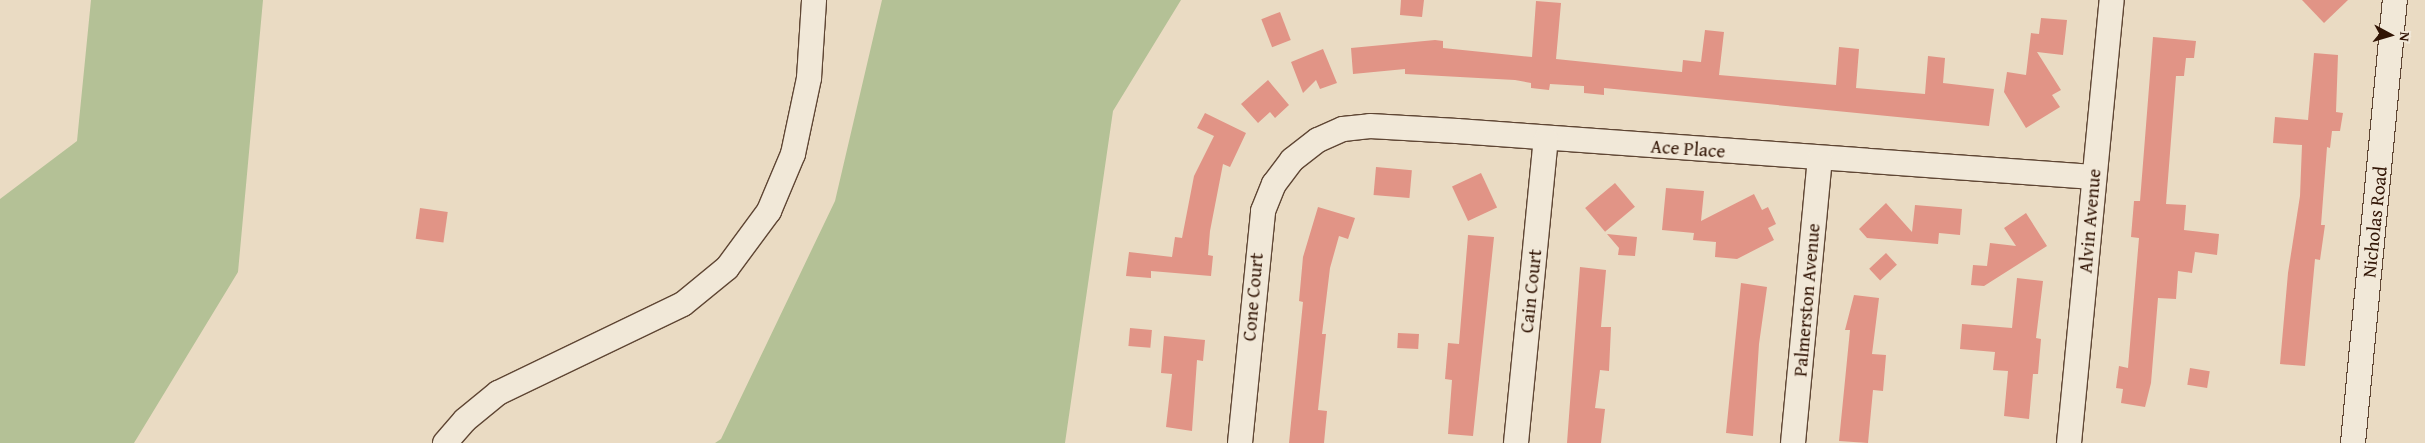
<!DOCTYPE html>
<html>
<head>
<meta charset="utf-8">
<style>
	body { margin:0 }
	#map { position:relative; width:2425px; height:443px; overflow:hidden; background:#eadbc3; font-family:"Gentium Book Plus",serif }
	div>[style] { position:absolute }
	.green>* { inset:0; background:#b4c196 }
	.building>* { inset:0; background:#e19486; transform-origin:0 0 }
	.roads { filter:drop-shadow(1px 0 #5f4634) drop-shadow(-1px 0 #5f4634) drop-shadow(0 1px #5f4634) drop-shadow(0 -1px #5f4634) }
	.minor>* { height:24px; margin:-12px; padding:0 12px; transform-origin:12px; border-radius:12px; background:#f1e8d8 }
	span { translate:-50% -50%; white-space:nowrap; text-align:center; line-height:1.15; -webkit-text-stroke:4px #f1e8d8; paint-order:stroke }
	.street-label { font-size:19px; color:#311404 }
	.north { position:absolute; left:2365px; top:10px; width:50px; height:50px; -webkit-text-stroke:4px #f1e8d8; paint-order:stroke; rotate:96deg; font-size:14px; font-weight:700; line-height:20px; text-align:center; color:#311404 }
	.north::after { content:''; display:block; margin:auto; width:18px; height:22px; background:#311404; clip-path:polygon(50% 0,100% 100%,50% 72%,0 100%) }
</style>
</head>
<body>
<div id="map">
	<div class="green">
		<div style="clip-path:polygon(91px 0,263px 0,238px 272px,134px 443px,0 443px,0 199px,77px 141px)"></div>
		<div style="clip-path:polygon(882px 0,1181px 0,1113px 111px,1065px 443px,715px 443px,721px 439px,835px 201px)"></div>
	</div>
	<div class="building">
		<div style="clip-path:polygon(1401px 0,1424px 0,1422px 17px,1400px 15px)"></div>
		<div style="clip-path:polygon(2302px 0,2348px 0,2324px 23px)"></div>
		<div style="clip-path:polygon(1536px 1px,1561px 3px,1556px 59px,1682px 72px,1683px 60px,1701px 62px,1705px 30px,1724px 32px,1719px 75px,1836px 85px,1839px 47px,1859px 49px,1856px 88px,1925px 94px,1928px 56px,1945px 58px,1943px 83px,1994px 89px,1989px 126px,1604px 88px,1604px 95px,1584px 93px,1584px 86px,1550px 84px,1549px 90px,1531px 88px,1531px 83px,1515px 80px,1405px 74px,1405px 69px,1353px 74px,1351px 48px,1435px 40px,1443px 41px,1443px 48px,1532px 57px)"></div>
		<div style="left:1280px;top:12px;width:30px;height:20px;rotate:69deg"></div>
		<div style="clip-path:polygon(2041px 18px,2067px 20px,2063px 55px,2037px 52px,2061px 90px,2052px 95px,2060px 107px,2026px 128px,2004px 92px,2007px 72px,2026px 75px,2031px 33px,2039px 34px)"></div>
		<div style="clip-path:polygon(2153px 37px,2196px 41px,2194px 58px,2186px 58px,2184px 76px,2176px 76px,2166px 204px,2186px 205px,2184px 230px,2219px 234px,2217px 255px,2195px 252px,2192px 273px,2178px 271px,2176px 299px,2158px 298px,2151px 383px,2145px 407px,2121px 403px,2123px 389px,2116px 388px,2119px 366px,2128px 368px,2139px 238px,2131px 237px,2134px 201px,2140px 201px)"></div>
		<div style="clip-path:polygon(1323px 49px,1337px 83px,1320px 89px,1316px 80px,1303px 93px,1291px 62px)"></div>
		<div style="clip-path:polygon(2314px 53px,2338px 55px,2336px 112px,2343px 113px,2340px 131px,2332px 131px,2330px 148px,2327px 147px,2321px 225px,2325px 225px,2320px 260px,2315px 259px,2305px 366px,2280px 364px,2288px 273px,2300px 196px,2302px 145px,2273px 143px,2275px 117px,2308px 120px)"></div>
		<div style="clip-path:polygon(1268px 80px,1289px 105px,1275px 118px,1270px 112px,1258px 123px,1241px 104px)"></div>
		<div style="clip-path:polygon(1205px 113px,1246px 133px,1230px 167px,1223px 164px,1210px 231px,1208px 255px,1213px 256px,1211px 276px,1151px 271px,1151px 278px,1126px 276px,1129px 252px,1172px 257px,1175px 237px,1182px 238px,1194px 176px,1214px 136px,1197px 128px)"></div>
		<div style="left:1376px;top:167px;width:36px;height:28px;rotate:5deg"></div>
		<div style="left:1481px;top:173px;width:38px;height:32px;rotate:65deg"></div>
		<div style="left:1615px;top:183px;width:31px;height:39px;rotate:50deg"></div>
		<div style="clip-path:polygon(1666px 188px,1704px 191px,1701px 221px,1754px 194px,1762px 210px,1768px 207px,1776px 224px,1768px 228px,1774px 240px,1737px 259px,1715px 257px,1716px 242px,1693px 240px,1694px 233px,1662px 230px)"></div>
		<div style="clip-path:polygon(1886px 203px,1912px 232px,1915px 205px,1962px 209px,1960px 235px,1939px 233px,1938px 244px,1867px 238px,1859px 229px)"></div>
		<div style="clip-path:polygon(1318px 207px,1355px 218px,1348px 239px,1339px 236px,1330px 268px,1322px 334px,1326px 334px,1318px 410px,1327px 411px,1324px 443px,1289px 443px,1303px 302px,1299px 301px,1303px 257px)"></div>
		<div style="left:420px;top:208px;width:28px;height:31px;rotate:8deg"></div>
		<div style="clip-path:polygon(2026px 213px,2047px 246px,1984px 286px,1971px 285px,1973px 265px,1987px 266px,1990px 243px,2016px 246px,2004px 228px)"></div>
		<div style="clip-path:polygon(1607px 234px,1637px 237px,1635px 256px,1618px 255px,1619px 248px)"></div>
		<div style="clip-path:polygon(1468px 235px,1494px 237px,1473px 436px,1448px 434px,1452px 380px,1445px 379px,1448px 343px,1459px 344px)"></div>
		<div style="left:1886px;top:253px;width:16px;height:23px;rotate:47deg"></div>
		<div style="clip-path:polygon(1580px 267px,1606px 270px,1601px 327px,1611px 327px,1609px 371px,1600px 370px,1595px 408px,1605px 409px,1601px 443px,1567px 443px)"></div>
		<div style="clip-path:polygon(2017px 278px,2043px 281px,2036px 338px,2041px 339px,2038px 374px,2033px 374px,2029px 419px,2004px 416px,2008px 371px,1993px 370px,1995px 352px,1960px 349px,1962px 324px,2012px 328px)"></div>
		<div style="clip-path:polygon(1741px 283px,1767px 287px,1759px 344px,1753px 436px,1726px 433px)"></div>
		<div style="clip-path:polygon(1854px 295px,1879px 298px,1872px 354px,1886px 355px,1883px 391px,1873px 390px,1868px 443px,1839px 441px,1850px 330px,1845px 330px)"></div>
		<div style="left:1130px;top:328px;width:22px;height:18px;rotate:5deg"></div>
		<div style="left:1398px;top:333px;width:21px;height:15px;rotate:3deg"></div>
		<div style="clip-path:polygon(1164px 336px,1205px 340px,1203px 361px,1197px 360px,1192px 431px,1166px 427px,1172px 374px,1161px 373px)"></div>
		<div style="left:2190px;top:368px;width:20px;height:17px;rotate:9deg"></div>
	</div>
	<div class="roads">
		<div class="minor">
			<div style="left:445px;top:443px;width:30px;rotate:-49deg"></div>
			<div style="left:465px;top:420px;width:43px;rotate:-39.3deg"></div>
			<div style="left:498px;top:393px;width:205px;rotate:-25.7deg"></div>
			<div style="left:683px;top:304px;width:57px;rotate:-39.3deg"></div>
			<div style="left:727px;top:268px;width:71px;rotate:-53.6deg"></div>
			<div style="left:769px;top:211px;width:62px;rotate:-67.2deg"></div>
			<div style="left:793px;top:154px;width:78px;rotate:-78.1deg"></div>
			<div style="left:809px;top:78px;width:78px;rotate:-86.3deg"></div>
			<div style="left:1240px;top:443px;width:233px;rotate:-84.3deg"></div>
			<div style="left:1263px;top:211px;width:29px;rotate:-68deg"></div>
			<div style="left:1274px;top:184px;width:30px;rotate:-53deg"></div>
			<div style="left:1292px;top:160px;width:33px;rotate:-38deg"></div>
			<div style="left:1318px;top:140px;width:27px;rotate:-24deg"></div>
			<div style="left:1343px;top:129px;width:27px;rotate:-6deg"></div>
			<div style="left:1370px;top:126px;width:87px;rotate:3.3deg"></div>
			<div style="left:1457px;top:131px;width:638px;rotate:4.14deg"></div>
			<div style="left:1516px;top:443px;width:305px;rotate:-84.4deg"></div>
			<div style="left:1793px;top:443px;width:286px;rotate:-84.6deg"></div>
			<div style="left:2069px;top:443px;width:445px;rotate:-84.5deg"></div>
			<div style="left:2353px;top:443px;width:445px;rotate:-84.6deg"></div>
		</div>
	</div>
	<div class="street-label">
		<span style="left:1688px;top:149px;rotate:4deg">Ace Place</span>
		<span style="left:2090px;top:221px;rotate:-85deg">Alvin Avenue</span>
		<span style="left:2375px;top:222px;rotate:-84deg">Nicholas Road</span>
		<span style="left:1531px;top:291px;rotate:-84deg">Cain Court</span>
		<span style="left:1253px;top:297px;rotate:-85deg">Cone Court</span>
		<span style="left:1807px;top:300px;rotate:-85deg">Palmerston Avenue</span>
	</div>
	<div class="north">N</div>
</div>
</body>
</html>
